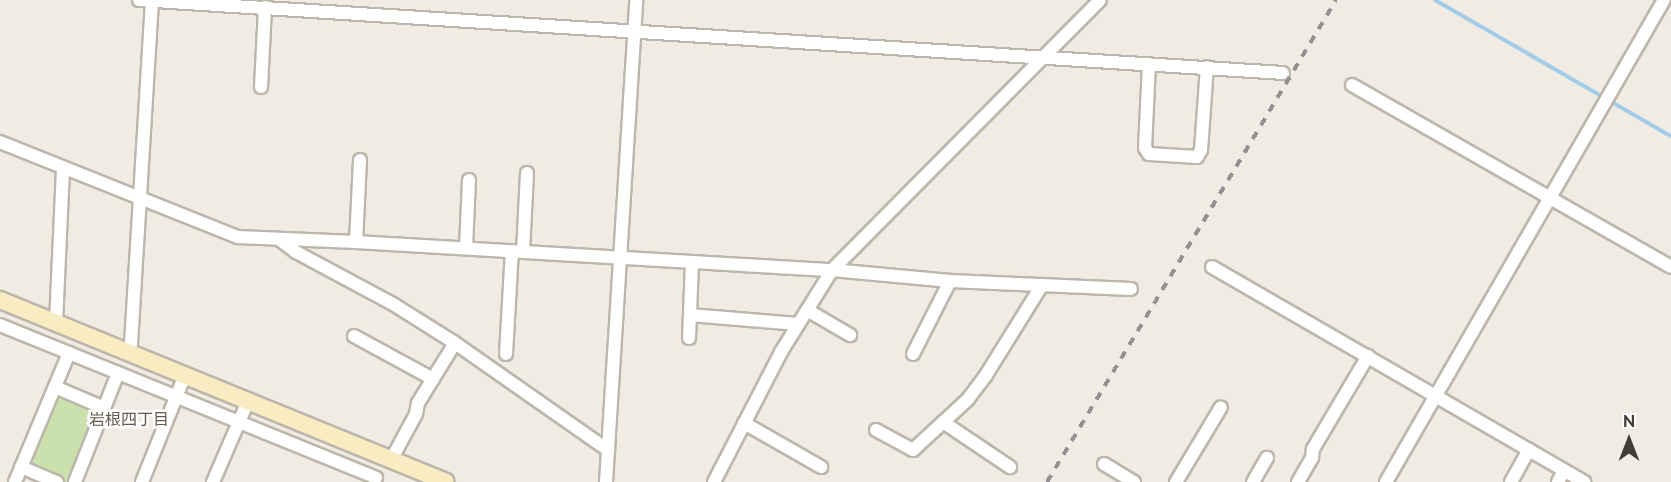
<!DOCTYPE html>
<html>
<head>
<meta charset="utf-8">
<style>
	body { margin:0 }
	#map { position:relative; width:1671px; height:482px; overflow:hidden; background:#f0ece3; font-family:Raleway,"Noto Sans JP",sans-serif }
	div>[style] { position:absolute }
	.green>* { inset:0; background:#cae1ae }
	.stream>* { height:4px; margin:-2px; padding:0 2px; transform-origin:2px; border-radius:2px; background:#a3cce9 }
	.roads { filter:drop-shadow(2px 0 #bdb6aa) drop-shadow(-2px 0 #bdb6aa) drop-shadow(0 2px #bdb6aa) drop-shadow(0 -2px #bdb6aa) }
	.street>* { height:12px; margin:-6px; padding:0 6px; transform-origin:6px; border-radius:6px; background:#fff }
	.secondary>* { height:16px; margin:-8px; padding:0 8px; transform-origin:8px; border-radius:8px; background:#f9ecc3 }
	.rail>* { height:4px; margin-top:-2px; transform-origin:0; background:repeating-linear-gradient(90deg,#929292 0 8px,transparent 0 16px) }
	span { translate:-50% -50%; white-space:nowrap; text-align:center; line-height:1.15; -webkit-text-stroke:5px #fff; paint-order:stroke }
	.neighbourhood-label { font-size:16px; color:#635a4c }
	.north { position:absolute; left:1599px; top:410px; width:60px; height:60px; -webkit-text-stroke:4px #fff; paint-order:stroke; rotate:0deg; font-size:16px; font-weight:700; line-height:24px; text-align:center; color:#413c34 }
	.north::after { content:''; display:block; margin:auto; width:21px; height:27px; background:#413c34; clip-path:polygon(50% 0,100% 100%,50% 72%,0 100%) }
</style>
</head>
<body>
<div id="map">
	<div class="green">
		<div style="clip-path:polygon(55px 389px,102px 409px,73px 482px,62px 482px,23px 466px)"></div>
	</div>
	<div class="stream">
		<div style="left:1435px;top:0;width:272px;rotate:30deg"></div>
	</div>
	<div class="roads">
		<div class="street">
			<div style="left:139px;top:0;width:1146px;rotate:3.65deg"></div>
			<div style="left:1149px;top:64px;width:84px;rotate:92.7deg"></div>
			<div style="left:1145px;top:148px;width:7px;rotate:56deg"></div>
			<div style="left:1149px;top:154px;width:48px;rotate:3.6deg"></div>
			<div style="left:1197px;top:157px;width:8px;rotate:-60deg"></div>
			<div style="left:1201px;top:150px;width:83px;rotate:-85.9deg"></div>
			<div style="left:1352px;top:85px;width:367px;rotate:29.7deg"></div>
			<div style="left:261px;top:87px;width:80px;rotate:-87.1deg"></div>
			<div style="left:0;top:142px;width:256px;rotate:21.8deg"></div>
			<div style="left:238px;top:237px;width:118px;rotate:2.4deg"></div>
			<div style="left:356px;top:242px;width:477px;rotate:3.4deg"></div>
			<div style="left:832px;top:270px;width:119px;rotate:5.3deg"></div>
			<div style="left:950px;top:281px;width:181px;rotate:2.5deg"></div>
			<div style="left:280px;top:240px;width:20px;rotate:37deg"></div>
			<div style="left:296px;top:252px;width:110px;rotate:28.2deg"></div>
			<div style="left:393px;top:304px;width:73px;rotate:32.2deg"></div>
			<div style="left:455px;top:343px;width:187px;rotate:35deg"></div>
			<div style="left:356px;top:242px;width:82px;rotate:-87.2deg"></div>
			<div style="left:466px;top:248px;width:68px;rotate:-87.5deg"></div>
			<div style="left:523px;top:252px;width:79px;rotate:-87.1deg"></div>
			<div style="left:1212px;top:267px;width:430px;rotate:30deg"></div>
			<div style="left:807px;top:310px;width:50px;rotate:30.2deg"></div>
			<div style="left:690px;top:315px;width:108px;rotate:4.8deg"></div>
			<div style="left:56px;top:323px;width:155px;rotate:-87.4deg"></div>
			<div style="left:0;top:325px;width:406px;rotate:22.1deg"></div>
			<div style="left:354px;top:336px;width:90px;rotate:28.6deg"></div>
			<div style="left:689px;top:338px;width:76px;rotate:-87.7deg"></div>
			<div style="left:128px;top:353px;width:9px;rotate:-72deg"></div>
			<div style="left:131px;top:344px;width:345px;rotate:-86.5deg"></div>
			<div style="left:506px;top:354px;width:103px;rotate:-86.7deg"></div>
			<div style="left:913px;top:354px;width:82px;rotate:-63.1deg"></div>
			<div style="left:55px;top:387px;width:53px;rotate:23.2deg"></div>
			<div style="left:943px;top:422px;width:81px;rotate:33.9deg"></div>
			<div style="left:744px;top:423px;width:89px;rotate:29.7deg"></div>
			<div style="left:876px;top:430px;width:42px;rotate:28.4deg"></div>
			<div style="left:913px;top:450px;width:75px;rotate:-42.8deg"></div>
			<div style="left:968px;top:399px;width:30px;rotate:-53deg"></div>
			<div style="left:986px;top:375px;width:106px;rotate:-58.1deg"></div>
			<div style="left:391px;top:460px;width:52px;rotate:-61.5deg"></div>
			<div style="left:416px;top:414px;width:11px;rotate:-80deg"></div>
			<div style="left:418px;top:403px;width:70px;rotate:-58.3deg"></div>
			<div style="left:1104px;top:464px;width:35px;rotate:31deg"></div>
			<div style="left:21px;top:467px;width:39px;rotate:23deg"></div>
			<div style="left:15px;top:482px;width:140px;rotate:-67.3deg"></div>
			<div style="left:75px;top:482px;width:117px;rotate:-68.5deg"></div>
			<div style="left:142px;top:482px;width:115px;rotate:-68.1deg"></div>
			<div style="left:213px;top:482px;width:88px;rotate:-66.6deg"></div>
			<div style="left:606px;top:482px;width:483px;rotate:-86.4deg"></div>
			<div style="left:714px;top:482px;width:146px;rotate:-62.7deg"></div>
			<div style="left:781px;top:352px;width:97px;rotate:-58.1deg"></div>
			<div style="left:832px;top:270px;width:380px;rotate:-45.2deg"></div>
			<div style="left:1176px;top:482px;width:87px;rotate:-59deg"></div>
			<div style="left:1253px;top:482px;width:28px;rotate:-60deg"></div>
			<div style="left:1298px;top:482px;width:28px;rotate:-60deg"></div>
			<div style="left:1312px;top:458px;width:9px;rotate:-84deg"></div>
			<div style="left:1313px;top:449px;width:108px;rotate:-59.4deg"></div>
			<div style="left:1386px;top:482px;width:556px;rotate:-60.03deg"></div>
			<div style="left:1511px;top:482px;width:37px;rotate:-61deg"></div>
			<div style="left:1558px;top:482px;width:13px;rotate:-61deg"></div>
		</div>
		<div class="secondary">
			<div style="left:0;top:300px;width:481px;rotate:22.2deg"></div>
		</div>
	</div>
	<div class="rail">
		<div style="left:1047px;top:482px;width:562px;rotate:-59.05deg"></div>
	</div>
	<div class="neighbourhood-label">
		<span style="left:129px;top:420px">岩根四丁目</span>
	</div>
	<div class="north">N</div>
</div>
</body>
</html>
